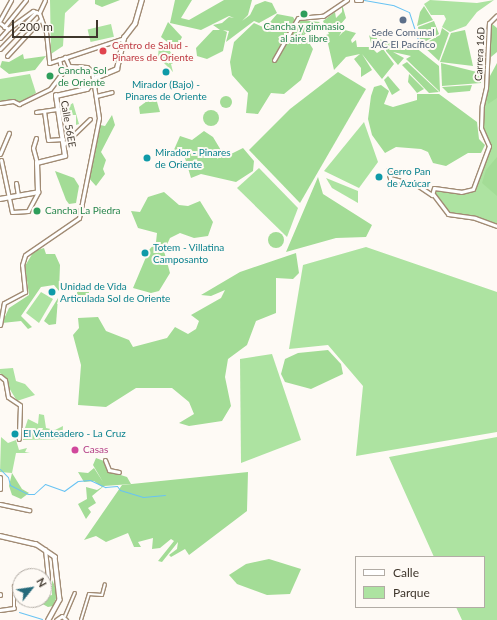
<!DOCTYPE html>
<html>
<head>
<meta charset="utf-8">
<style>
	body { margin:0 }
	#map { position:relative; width:497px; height:620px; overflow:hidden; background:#fefaf5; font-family:Lato,sans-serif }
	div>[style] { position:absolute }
	.green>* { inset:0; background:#ade3a1; transform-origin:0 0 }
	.forest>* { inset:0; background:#a3dc96 }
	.round { border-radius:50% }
	.stream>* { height:1px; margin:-0.5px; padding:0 0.5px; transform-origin:0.5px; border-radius:0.5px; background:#68c3f3 }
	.roads { filter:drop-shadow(1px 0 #a18b74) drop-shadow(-1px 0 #a18b74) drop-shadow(0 1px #a18b74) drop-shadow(0 -1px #a18b74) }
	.pedestrian>* { height:2px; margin:-1px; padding:0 1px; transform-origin:1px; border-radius:1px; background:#fff }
	.minor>* { height:3px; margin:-1.5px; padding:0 1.5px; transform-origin:1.5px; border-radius:1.5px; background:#fff }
	.tertiary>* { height:3.5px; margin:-1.75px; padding:0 1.75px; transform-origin:1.75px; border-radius:1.75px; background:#fff }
	.dots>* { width:11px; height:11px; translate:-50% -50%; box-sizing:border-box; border:2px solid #fefaf5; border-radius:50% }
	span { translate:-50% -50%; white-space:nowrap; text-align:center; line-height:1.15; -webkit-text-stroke:4px #fefaf5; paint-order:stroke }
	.leisure-label { font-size:10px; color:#27864d }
	.left { translate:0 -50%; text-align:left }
	.service-label { font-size:10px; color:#4e5e75 }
	.health-label { font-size:10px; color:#be3a42 }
	.street-label { font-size:10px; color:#3f362c }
	.culture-label { font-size:10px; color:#0d838f }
	.hotel-label { font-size:10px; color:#b23c85 }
	.legend { position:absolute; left:355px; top:556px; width:130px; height:52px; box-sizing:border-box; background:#fefaf5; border:1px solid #b2aca5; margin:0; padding:5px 7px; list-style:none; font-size:12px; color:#3f362c }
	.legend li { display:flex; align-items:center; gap:8px; height:20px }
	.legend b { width:20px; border:1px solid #b2aca5 }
	.north { position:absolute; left:12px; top:568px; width:40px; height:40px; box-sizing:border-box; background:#fefaf5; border:1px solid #b2aca5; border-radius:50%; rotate:60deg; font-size:11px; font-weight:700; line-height:16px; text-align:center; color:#3f362c }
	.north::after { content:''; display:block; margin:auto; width:14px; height:18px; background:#266a7b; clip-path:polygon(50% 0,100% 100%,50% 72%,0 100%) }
	.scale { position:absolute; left:12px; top:20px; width:86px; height:18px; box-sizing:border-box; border:2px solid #3f362c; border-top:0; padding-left:5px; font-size:12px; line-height:14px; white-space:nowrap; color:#3f362c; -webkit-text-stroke:3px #fefaf5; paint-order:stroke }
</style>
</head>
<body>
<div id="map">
	<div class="green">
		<div style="clip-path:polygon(50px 0,79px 0,65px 13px,63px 46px,51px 54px)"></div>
		<div style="clip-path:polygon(430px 0,477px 3px,494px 0,477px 12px,466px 26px,450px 32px,442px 27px,446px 19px,444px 15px,431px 15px,424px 4px)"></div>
		<div style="left:111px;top:24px;width:13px;height:24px;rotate:77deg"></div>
		<div style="clip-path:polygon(164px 44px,178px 61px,171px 64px,173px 72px,158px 57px,159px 45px)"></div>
		<div style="clip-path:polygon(30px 74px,36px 93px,20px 103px,0 103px,0 79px)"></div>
		<div style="clip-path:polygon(485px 96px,497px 98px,497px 226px,475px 218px,450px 215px,431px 190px,471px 191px,489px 146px,482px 126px)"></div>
		<div style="clip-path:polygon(73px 103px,79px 124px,76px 125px,76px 115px,65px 115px,60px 111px)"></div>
		<div style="clip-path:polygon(364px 122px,378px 162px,359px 188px,324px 171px)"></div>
		<div style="clip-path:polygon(259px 168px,298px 208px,287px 237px,237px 188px)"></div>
		<div style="clip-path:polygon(326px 178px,358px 191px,358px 203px,332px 188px)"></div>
		<div style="clip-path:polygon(366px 247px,497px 292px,497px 432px,356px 456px,363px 386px,328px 345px,289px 349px,303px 265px)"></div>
		<div style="clip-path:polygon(41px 292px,53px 299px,39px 323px,26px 313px)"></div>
		<div style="clip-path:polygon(272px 354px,301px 440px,241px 463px,240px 359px)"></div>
		<div style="clip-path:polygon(13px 368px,16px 381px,25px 384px,35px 395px,17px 401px,0 373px,0 369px)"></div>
		<div style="clip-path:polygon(39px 414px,44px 415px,46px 428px,55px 430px,63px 426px,62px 439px,23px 440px,22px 428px,25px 428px,28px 419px,38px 424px)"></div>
		<div style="clip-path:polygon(1px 437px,8px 443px,16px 440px,19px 450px,27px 448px,25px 452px,30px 453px,16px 453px,12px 473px,0 472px)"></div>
		<div style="clip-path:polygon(497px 437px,497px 620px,462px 620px,456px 607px,484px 607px,484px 557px,434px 557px,389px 457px)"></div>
	</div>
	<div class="forest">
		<div style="clip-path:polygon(95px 0,120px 0,102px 7px,95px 4px)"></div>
		<div style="clip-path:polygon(175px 0,192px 0,181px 18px,189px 20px,224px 0,252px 0,248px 15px,242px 21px,250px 15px,255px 5px,265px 1px,272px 3px,277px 13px,259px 23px,254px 21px,226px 42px,229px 31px,223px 30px,227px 32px,223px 51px,207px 59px,197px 56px,196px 48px,213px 30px,220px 30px,213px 25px,222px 23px,229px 17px,234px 18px,229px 16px,201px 30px,170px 23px)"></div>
		<div style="clip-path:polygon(342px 4px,346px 18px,340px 25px,342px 31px,339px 36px,345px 30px,356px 33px,351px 40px,352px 43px,356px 40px,357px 47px,371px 47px,377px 53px,383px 49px,394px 64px,382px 79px,362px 54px,372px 70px,361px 77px,361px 68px,354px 59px,360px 54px,346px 57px,334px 70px,326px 35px,329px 34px,323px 21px,335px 12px,336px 18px,342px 12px)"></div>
		<div style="clip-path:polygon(424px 6px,433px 20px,417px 26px,420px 12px)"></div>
		<div style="clip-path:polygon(277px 14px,293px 17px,313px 49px,301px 80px,284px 94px,271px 93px,258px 114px,246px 113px,248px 93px,232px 75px,230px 62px,234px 42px,254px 23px,265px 28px)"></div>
		<div style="clip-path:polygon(299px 20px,320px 22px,304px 35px)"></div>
		<div style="clip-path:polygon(434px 21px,439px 34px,415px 47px,439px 66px,440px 92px,406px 59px,411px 56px,393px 52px,404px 58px,398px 65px,386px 51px,386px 47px,391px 50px,385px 44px,371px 43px,369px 35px,408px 50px,412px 43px,420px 40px,418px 27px)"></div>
		<div style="clip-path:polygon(168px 22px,182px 37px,176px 49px,161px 37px)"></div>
		<div style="clip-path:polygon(491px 23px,497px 28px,497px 52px,491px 57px)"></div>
		<div style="clip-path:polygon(442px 28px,449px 33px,439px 61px,422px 45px,440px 35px)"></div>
		<div style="clip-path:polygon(465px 30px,473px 66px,440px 62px,451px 33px)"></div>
		<div style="clip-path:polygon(23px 54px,24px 59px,46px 56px,35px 70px,9px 74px,0 67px,2px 61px,9px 62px)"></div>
		<div style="clip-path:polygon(407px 62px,439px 92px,429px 93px,402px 65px)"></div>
		<div style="clip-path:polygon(441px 63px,481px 73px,481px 83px,442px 86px)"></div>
		<div style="clip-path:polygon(497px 63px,497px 98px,488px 104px,484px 87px)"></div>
		<div style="clip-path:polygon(338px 72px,366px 89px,300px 203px,249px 150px,290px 109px)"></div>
		<div style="clip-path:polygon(409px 74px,424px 89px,417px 93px,408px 82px)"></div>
		<div style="clip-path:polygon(388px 76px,400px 90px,392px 95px,384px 80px)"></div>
		<div style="clip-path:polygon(381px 85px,389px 91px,384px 104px,393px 107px,417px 100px,417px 94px,439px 94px,477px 122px,479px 139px,485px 145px,481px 153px,468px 153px,446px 166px,433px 163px,428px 152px,421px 149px,396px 147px,385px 153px,372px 135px,368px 119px,371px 96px,374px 87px)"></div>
		<div style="clip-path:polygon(472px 85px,470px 91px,448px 93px,442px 87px)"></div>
		<div style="clip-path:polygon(155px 95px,160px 112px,140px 114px,139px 107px)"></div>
		<div class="round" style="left:220px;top:96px;width:12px;height:12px"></div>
		<div class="round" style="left:203px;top:110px;width:16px;height:16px"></div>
		<div style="clip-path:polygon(112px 115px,115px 125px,101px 152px,106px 160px,103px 169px,105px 174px,96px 186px,87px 176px,100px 125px,105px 126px)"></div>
		<div style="clip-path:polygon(204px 131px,213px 137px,225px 157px,243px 148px,254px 161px,253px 171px,236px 182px,201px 174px,191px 178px,185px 158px,173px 152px,180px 136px,192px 140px)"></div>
		<div style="clip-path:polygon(497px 157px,497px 196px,482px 183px,486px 170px)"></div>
		<div style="clip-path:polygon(55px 171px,74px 178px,79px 186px,76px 203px,69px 204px,66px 200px)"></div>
		<div style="clip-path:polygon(318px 177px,323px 194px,372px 225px,366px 237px,336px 238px,286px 252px)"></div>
		<div style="clip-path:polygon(164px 192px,179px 205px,188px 206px,200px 201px,213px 222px,208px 236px,194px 238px,180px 233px,170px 238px,164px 251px,170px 273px,159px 291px,151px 293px,133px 288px,149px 250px,156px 242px,157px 233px,138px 228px,131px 211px,140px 212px,148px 197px)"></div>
		<div class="round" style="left:268px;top:232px;width:16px;height:16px"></div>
		<div style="clip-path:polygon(44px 248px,46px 254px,55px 254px,60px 265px,59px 291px,54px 285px,41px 287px,21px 316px,32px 327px,28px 329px,21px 321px,2px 323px,9px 308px,29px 295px,25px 266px,34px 251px)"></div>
		<div style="clip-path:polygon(296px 253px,299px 273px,293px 279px,276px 278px,276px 313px,256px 321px,247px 345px,228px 359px,225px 377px,231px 406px,222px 421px,189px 426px,179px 423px,194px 414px,189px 402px,172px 388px,136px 388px,106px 407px,78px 405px,81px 365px,73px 335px,79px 328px,78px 318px,98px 317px,106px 331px,129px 340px,133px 347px,167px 338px,175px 327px,188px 334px,196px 329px,199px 321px,191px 315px,221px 298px,225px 290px,211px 296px,201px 295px,240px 272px)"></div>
		<div class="round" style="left:77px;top:287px;width:12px;height:12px"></div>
		<div style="clip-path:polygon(58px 298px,56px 324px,49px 325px,44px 321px)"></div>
		<div style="clip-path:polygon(328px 350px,341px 364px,343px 374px,311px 389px,285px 382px,281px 374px,285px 359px,298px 353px)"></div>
		<div style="clip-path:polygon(96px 458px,104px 461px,108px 471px,127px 477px,131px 484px,104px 486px,92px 496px,96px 503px,88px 508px,91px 512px,86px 519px,78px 504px,87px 499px,86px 487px,97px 490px,102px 487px,94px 481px,84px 482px,78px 472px,88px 473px,94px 468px,103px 482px,93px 465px)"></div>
		<div style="clip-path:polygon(248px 472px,247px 511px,189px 555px,185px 549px,171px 557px,169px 555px,177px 549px,178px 542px,162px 562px,158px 561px,174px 541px,171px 539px,160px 548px,152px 549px,153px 538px,163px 530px,153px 538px,138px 542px,141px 547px,134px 547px,128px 533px,106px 542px,96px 536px,84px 540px,122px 485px)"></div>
		<div style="clip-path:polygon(12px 473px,22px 489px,29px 493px,21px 499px,12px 495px,9px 486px)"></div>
		<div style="clip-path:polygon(269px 559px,301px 569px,290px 594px,267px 595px,237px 584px,229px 575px,246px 564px)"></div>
		<div style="clip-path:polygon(52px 580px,58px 593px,53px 606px,48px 607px,35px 600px,52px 595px)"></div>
	</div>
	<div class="stream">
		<div style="left:364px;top:0;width:29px;rotate:10deg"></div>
		<div style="left:393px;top:5px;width:17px;rotate:24deg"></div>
		<div style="left:409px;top:12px;width:28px;rotate:72deg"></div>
		<div style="left:0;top:469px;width:11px;rotate:45deg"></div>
		<div style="left:8px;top:477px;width:8px;rotate:76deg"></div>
		<div style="left:10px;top:485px;width:20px;rotate:27deg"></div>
		<div style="left:28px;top:494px;width:6px"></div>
		<div style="left:34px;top:494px;width:15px;rotate:-42deg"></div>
		<div style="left:45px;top:484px;width:20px;rotate:20deg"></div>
		<div style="left:64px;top:491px;width:17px;rotate:-36deg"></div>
		<div style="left:78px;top:481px;width:12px;rotate:-5deg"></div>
		<div style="left:90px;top:480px;width:17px;rotate:25deg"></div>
		<div style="left:105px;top:487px;width:12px;rotate:-5deg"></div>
		<div style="left:117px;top:486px;width:5px;rotate:53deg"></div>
		<div style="left:120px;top:490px;width:24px;rotate:17deg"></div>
		<div style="left:143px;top:497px;width:22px;rotate:-5deg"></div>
		<div style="left:19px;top:612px;width:24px;rotate:17deg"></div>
	</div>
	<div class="roads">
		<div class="pedestrian">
			<div style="left:14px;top:586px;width:22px;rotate:90deg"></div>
			<div style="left:65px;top:616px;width:25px;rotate:-67deg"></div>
			<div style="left:81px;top:620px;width:27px;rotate:-73deg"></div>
			<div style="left:89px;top:594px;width:13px;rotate:4deg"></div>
			<div style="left:102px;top:595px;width:11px;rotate:-75deg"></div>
		</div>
		<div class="minor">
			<div style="left:356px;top:0;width:5px"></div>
			<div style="left:39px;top:13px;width:20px;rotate:70deg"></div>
			<div style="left:46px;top:32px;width:31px;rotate:84deg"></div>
			<div style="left:49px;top:63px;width:79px;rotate:-18.4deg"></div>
			<div style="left:39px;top:13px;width:14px;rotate:-65deg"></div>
			<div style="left:0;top:20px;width:23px;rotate:-61deg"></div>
			<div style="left:0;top:23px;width:10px;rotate:37deg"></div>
			<div style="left:8px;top:29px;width:31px;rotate:-36deg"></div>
			<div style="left:33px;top:11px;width:5px;rotate:22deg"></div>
			<div style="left:4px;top:27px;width:35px;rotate:-51deg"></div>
			<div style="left:0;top:38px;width:12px;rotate:-48deg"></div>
			<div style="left:0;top:49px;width:52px;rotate:-45.8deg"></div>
			<div style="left:7px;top:56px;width:50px;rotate:-47.4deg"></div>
			<div style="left:274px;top:60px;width:48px;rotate:-60.3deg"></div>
			<div style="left:298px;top:18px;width:25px;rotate:-5deg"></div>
			<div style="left:323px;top:16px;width:29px;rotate:-34deg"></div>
			<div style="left:96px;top:96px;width:16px;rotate:-14deg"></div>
			<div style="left:0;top:103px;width:13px;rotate:-9deg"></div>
			<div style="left:13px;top:101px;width:7px;rotate:27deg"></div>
			<div style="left:19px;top:104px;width:34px;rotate:-26deg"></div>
			<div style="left:50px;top:89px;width:20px;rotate:-53deg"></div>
			<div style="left:62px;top:73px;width:14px;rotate:-102deg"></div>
			<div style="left:44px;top:111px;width:29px;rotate:82deg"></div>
			<div style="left:48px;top:140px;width:15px;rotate:-4deg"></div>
			<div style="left:36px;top:112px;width:21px;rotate:-8deg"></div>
			<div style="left:36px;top:138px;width:10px;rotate:107deg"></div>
			<div style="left:33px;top:148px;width:16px;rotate:75deg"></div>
			<div style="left:64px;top:144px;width:36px;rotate:-44deg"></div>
			<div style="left:0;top:154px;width:23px;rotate:-67deg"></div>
			<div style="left:1px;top:160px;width:53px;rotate:78.1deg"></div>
			<div style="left:12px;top:212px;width:16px;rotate:-4deg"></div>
			<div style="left:28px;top:211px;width:21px;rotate:-62deg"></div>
			<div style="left:388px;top:170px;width:8px;rotate:76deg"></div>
			<div style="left:390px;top:178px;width:28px;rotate:15deg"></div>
			<div style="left:417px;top:185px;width:18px;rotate:34deg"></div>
			<div style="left:432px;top:195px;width:7px;rotate:-74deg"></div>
			<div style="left:434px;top:188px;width:27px;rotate:8deg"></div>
			<div style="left:461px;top:192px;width:12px;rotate:-14deg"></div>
			<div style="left:473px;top:189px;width:46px;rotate:-69.6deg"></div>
			<div style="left:489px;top:146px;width:20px;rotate:-114deg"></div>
			<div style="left:481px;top:128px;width:23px;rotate:-88deg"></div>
			<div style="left:482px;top:105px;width:17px;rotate:-77deg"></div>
			<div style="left:486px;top:88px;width:65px;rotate:-87.4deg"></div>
			<div style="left:489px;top:23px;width:11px;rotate:-45deg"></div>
			<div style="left:16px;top:183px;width:13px;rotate:81deg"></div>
			<div style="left:433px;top:194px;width:25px;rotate:53deg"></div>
			<div style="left:448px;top:214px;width:27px;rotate:8deg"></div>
			<div style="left:475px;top:218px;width:23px;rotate:20deg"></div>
			<div style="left:0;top:325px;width:22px;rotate:-80deg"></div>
			<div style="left:4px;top:303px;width:24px;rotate:-28deg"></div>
			<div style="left:25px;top:292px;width:27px;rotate:-96deg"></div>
			<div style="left:22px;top:265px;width:10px;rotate:-73deg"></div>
			<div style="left:25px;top:255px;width:65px;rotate:-34.4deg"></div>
			<div style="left:79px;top:218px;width:102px;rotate:-78.7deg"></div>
			<div style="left:99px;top:118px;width:47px;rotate:-98.7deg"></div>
			<div style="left:92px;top:72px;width:7px;rotate:-135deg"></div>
			<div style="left:87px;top:67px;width:18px;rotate:-177deg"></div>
			<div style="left:69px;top:66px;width:10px;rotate:-114deg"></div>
			<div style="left:0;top:376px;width:6px;rotate:39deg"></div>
			<div style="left:5px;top:380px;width:17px;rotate:80deg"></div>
			<div style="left:8px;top:397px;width:14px;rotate:34deg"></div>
			<div style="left:20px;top:405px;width:34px;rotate:92deg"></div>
			<div style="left:105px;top:460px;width:11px;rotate:68deg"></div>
			<div style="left:109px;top:470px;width:10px;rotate:11deg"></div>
			<div style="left:0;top:477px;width:12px;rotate:90deg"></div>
			<div style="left:0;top:504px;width:30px;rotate:12deg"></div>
			<div style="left:44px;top:586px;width:9px;rotate:-63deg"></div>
			<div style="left:48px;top:578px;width:29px;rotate:-96deg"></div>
			<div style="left:17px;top:592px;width:7px;rotate:-117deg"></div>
			<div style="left:14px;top:586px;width:6px;rotate:-18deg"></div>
			<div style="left:0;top:594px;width:1px;rotate:90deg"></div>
			<div style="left:0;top:610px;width:14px;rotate:-8deg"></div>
			<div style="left:56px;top:620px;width:7px;rotate:-34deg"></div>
			<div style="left:62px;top:616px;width:6px;rotate:45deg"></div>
		</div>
		<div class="tertiary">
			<div style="left:0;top:199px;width:39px;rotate:-10deg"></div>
			<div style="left:38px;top:192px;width:29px;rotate:-92deg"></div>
			<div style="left:37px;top:163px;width:29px;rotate:-14deg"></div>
			<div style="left:65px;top:156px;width:61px;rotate:-98.5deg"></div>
			<div style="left:56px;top:96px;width:32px;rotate:-13deg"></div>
			<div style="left:87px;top:89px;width:14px;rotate:-51deg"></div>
			<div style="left:96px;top:78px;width:23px;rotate:-23deg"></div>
			<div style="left:117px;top:69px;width:32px;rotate:-77deg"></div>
			<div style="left:124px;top:38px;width:18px;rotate:-52deg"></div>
			<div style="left:135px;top:24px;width:25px;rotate:-74deg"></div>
			<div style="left:0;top:536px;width:37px;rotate:13deg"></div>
			<div style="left:36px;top:544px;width:23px;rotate:34deg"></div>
			<div style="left:55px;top:557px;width:43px;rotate:83.4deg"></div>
			<div style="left:60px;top:600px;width:23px;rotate:119deg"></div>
		</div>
	</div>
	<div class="dots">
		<div style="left:304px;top:14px;background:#2e9e5b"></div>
		<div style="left:403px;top:20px;background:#5c6f8a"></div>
		<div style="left:103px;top:51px;background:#e0444e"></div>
		<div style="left:166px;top:72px;background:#0f9aa8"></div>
		<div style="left:50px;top:76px;background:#2e9e5b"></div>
		<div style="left:147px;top:158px;background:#0f9aa8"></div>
		<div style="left:379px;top:177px;background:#0f9aa8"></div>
		<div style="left:37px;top:211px;background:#2e9e5b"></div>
		<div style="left:145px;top:253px;background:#0f9aa8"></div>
		<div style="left:52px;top:292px;background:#0f9aa8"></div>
		<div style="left:15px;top:434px;background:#0f9aa8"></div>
		<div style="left:75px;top:450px;background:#d1479c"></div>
	</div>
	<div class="leisure-label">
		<span style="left:304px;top:32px">Cancha y gimnasio<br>al aire libre</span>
		<span class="left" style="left:58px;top:76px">Cancha Sol<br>de Oriente</span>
		<span class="left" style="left:45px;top:211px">Cancha La Piedra</span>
	</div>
	<div class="service-label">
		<span style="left:403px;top:38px">Sede Comunal<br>JAC El Pacífico</span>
	</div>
	<div class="health-label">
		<span class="left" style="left:112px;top:51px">Centro de Salud -<br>Pinares de Oriente</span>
	</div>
	<div class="street-label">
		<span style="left:480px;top:54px;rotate:-87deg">Carrera 16D</span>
		<span style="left:68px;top:124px;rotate:80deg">Calle 56EE</span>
	</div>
	<div class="culture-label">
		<span style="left:166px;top:90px">Mirador (Bajo) -<br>Pinares de Oriente</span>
		<span class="left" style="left:155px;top:158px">Mirador - Pinares<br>de Oriente</span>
		<span class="left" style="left:387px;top:177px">Cerro Pan<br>de Azúcar</span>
		<span class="left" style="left:153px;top:253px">Totem - Villatina<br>Camposanto</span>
		<span class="left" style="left:60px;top:292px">Unidad de Vida<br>Articulada Sol de Oriente</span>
		<span class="left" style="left:23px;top:434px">El Venteadero - La Cruz</span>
	</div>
	<div class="hotel-label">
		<span class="left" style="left:83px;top:450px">Casas</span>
	</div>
	<ul class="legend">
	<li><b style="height:5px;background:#fff"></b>Calle</li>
	<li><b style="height:11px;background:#ade3a1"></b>Parque</li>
	</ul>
	<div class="north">N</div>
	<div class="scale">200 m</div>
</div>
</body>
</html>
